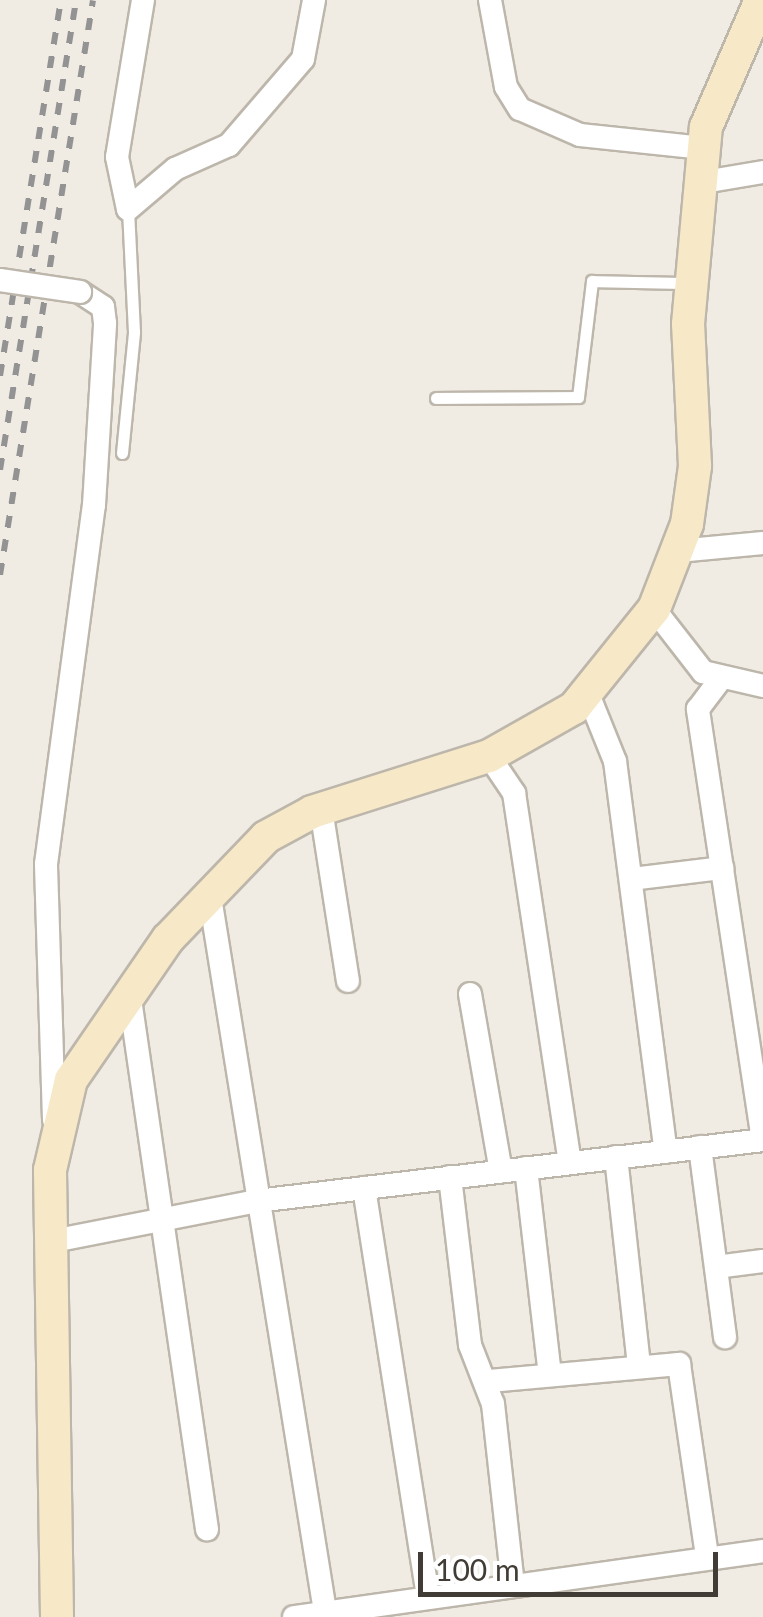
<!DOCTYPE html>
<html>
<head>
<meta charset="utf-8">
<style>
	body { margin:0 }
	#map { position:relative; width:763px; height:1617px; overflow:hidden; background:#f0ece4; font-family:Lato,sans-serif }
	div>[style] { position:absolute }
	.roads { filter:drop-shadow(2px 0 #bdb6ab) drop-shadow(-2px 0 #bdb6ab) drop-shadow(0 2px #bdb6ab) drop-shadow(0 -2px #bdb6ab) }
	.service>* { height:11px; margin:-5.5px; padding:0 5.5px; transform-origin:5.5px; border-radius:5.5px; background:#fff }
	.minor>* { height:22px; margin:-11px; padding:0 11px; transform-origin:11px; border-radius:11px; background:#fff }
	.secondary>* { height:32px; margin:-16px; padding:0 16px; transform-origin:16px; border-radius:16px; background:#f7e9c7 }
	.rail>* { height:6px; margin-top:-3px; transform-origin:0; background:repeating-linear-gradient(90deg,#939393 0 12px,transparent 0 24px) }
	.bridges { filter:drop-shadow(2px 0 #bdb6ab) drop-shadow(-2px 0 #bdb6ab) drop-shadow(0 2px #bdb6ab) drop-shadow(0 -2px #bdb6ab) }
	.minor-bridge>* { height:22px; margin:-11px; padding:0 11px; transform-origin:11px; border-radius:11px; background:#fff }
	span { translate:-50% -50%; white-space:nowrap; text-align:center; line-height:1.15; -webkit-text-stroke:9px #fff; paint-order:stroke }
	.scale { position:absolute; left:418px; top:1552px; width:300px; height:45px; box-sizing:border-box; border:5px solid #413c35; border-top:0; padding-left:12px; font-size:30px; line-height:35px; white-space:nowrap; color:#413c35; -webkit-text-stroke:8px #fff; paint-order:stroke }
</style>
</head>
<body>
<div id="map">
	<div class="roads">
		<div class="service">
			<div style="left:436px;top:398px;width:142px;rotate:-0.4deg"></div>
			<div style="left:578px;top:397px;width:117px;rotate:-83.1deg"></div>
			<div style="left:592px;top:281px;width:97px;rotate:1.2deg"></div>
			<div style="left:122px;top:453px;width:122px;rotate:-84.3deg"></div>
			<div style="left:134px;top:332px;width:123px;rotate:-92.8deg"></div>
		</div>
		<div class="minor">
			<div style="left:143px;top:0;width:159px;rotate:99.4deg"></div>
			<div style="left:117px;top:157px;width:53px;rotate:78.1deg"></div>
			<div style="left:128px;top:209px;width:62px;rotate:-40.4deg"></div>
			<div style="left:175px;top:169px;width:59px;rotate:-24deg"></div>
			<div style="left:229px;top:145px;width:113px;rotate:-49.3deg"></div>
			<div style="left:303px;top:59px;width:60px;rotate:-79.4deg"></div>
			<div style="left:490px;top:0;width:88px;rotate:79.6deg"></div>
			<div style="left:506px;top:87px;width:26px;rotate:58deg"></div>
			<div style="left:520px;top:109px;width:65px;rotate:23.4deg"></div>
			<div style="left:580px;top:135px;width:124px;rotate:6deg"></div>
			<div style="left:698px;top:183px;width:66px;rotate:-9.6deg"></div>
			<div style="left:678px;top:551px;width:85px;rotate:-5.4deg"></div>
			<div style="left:654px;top:609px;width:80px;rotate:52.1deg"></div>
			<div style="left:703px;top:672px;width:62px;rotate:13.1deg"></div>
			<div style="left:588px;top:694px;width:72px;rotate:68.1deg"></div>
			<div style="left:615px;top:761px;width:394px;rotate:82.6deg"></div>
			<div style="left:489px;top:756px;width:45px;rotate:56deg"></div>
			<div style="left:514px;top:793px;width:373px;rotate:81.4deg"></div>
			<div style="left:321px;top:809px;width:174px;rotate:81.1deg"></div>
			<div style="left:631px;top:879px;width:92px;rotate:-6.9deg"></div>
			<div style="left:209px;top:891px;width:735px;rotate:80.85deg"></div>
			<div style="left:129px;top:992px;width:543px;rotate:81.74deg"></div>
			<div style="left:470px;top:994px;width:180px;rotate:80.1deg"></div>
			<div style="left:54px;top:1120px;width:256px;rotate:-91.8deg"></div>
			<div style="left:46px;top:864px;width:362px;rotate:-82.4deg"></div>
			<div style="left:94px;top:505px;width:182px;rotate:-86.5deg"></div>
			<div style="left:105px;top:323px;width:16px;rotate:-97deg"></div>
			<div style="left:103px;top:307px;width:27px;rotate:-147deg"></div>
			<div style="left:700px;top:1147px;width:192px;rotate:82.5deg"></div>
			<div style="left:616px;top:1157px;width:209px;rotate:83.7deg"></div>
			<div style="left:526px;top:1168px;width:208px;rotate:83.4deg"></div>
			<div style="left:450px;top:1177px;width:169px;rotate:83.2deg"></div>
			<div style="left:470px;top:1345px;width:63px;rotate:68.7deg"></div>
			<div style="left:493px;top:1404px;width:181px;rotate:83.7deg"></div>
			<div style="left:364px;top:1188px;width:414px;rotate:81.1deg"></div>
			<div style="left:53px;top:1241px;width:208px;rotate:-11.1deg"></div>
			<div style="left:257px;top:1201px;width:510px;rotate:-6.87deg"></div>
			<div style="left:763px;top:1140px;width:436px;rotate:-98.6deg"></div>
			<div style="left:698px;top:709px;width:34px;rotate:-53deg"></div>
			<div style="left:716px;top:1267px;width:47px;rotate:-7.3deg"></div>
			<div style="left:489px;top:1381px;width:191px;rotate:-5.1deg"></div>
			<div style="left:679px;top:1364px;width:193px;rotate:81.7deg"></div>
			<div style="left:294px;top:1617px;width:474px;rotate:-8deg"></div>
		</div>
		<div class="secondary">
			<div style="left:57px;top:1617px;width:447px;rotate:-90.9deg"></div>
			<div style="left:50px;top:1170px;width:92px;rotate:-76.9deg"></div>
			<div style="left:71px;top:1080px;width:171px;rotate:-55.5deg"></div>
			<div style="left:168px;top:939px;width:141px;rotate:-46.1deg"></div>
			<div style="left:266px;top:837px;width:52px;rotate:-28.5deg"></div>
			<div style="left:312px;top:812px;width:186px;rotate:-17.6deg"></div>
			<div style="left:489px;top:756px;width:98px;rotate:-29.5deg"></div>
			<div style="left:574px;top:708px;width:127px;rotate:-51.1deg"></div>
			<div style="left:654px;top:609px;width:91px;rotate:-68.8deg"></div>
			<div style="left:687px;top:524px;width:59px;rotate:-82.1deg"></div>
			<div style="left:695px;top:466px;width:142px;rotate:-92.8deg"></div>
			<div style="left:688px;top:324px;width:198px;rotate:-84.8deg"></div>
			<div style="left:706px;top:127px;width:138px;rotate:-66.6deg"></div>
		</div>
	</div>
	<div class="rail">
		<div style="left:0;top:376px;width:381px;rotate:-80.8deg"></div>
		<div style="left:0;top:470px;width:476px;rotate:-80.8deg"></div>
		<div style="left:0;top:575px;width:582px;rotate:-80.81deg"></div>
	</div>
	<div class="bridges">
		<div class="minor-bridge">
			<div style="left:0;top:280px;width:81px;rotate:8.5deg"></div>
		</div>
	</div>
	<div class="scale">100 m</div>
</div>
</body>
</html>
